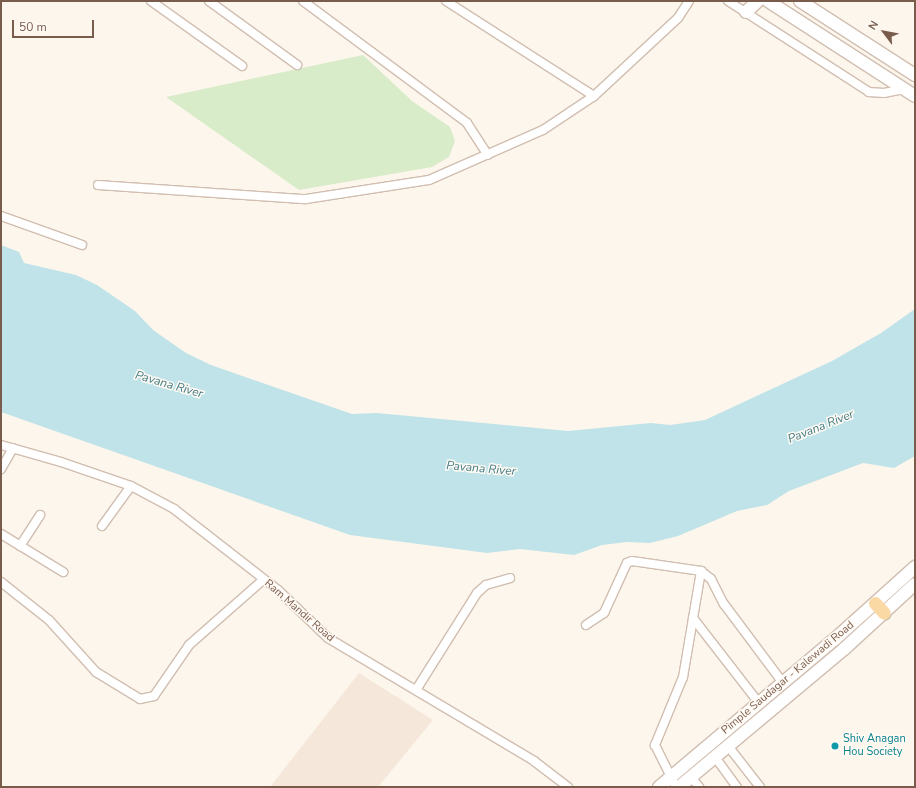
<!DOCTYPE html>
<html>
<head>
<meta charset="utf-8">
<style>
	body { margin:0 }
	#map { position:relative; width:916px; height:788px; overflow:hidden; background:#fdf6ec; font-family:"Nunito Sans",sans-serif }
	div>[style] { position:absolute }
	.residential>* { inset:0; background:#f5e8da }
	.green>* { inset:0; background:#d8ecc9 }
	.water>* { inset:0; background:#bfe3e8 }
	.roads { filter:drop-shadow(1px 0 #d1beb0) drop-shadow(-1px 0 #d1beb0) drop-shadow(0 1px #d1beb0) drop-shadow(0 -1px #d1beb0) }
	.street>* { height:8px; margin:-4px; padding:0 4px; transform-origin:4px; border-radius:4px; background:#fff }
	.secondary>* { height:12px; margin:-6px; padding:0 6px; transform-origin:6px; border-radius:6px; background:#fff }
	.primary>* { height:13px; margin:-6.5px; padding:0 6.5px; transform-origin:6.5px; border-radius:6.5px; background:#fbd9a5 }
	.dots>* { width:11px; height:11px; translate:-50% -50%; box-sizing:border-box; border:2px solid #fffaf3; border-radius:50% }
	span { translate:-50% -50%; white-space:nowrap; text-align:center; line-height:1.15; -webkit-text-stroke:3px #fffaf3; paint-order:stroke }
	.street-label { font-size:11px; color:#7a5c4d }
	.culture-label { font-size:11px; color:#0d838f }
	.left { translate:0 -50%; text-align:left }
	.water-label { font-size:12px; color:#437c86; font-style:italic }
	.frame { position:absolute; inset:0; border:2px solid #7a5c4d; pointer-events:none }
	.north { position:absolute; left:864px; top:12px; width:40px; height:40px; -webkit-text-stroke:3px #fffaf3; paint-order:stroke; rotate:302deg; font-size:11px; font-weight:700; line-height:16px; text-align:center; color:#7a5c4d }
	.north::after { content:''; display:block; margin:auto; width:14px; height:18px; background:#7a5c4d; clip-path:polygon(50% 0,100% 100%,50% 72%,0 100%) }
	.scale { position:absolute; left:12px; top:20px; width:82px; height:18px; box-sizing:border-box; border:2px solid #7a5c4d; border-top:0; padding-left:5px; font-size:12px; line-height:14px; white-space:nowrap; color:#7a5c4d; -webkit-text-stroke:3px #fffaf3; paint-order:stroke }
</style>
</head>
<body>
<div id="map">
	<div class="residential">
		<div style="clip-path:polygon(359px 673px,433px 720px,378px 787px,270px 787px)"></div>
	</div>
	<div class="green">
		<div style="clip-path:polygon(363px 55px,412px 101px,450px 127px,455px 141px,449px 157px,432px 167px,299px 190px,166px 97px)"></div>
	</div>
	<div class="water">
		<div style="clip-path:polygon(1px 245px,19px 252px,24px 263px,76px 275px,97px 285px,135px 311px,153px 330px,186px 353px,211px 365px,352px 414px,377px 413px,568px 431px,651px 423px,670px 425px,705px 420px,832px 361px,881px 333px,915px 309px,915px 456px,894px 468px,863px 463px,789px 491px,767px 505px,737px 511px,678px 536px,650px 543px,627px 542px,602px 545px,574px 555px,520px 549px,487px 553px,350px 535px,1px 412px)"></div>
	</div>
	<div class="roads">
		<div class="street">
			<div style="left:151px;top:1px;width:112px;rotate:35.5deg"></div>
			<div style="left:209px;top:1px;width:109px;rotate:36deg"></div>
			<div style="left:303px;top:1px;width:204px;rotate:36.6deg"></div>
			<div style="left:467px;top:123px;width:38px;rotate:57deg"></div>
			<div style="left:446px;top:1px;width:176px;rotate:32.7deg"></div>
			<div style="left:728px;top:1px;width:168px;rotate:32.8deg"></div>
			<div style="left:869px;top:92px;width:15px;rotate:4deg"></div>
			<div style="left:884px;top:93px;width:20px;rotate:-11deg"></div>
			<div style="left:98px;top:185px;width:208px;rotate:3.9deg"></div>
			<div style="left:306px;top:199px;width:124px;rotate:-8.8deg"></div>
			<div style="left:429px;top:180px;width:124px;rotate:-23.7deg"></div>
			<div style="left:543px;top:130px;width:61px;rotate:-33.7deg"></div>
			<div style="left:594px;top:96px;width:115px;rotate:-42.9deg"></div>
			<div style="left:678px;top:18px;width:20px;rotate:-57deg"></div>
			<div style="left:1px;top:216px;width:86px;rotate:19.7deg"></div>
			<div style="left:1px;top:445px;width:62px;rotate:15.8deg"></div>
			<div style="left:61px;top:462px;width:74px;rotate:18.9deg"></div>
			<div style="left:131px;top:486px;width:49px;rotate:28.1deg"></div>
			<div style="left:174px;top:509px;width:132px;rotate:37.9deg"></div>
			<div style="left:278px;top:590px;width:69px;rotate:43.8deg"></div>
			<div style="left:328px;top:638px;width:240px;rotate:30.8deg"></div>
			<div style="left:534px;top:761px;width:43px;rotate:37.4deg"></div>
			<div style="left:1px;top:469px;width:24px;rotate:-60deg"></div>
			<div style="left:102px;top:526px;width:49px;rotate:-54.1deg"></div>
			<div style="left:1px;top:534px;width:73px;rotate:31.5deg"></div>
			<div style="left:20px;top:546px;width:37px;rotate:-57deg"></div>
			<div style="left:701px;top:571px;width:13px;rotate:39deg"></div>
			<div style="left:711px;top:579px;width:28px;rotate:63deg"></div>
			<div style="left:724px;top:604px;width:99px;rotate:53.2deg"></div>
			<div style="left:1px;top:582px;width:61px;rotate:38.4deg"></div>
			<div style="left:49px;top:620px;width:70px;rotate:47.9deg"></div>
			<div style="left:96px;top:672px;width:52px;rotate:31.5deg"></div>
			<div style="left:140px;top:699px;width:14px;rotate:-12deg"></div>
			<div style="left:154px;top:696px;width:62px;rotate:-55.5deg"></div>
			<div style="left:189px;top:645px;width:98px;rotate:-41.3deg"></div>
			<div style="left:693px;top:618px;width:108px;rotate:52.2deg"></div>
			<div style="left:586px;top:625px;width:22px;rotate:-34deg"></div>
			<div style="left:604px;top:613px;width:55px;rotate:-65.3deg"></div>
			<div style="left:627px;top:563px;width:5px;rotate:-22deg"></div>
			<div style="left:632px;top:561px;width:70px;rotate:8.2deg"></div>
			<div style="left:701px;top:571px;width:108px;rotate:99.6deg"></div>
			<div style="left:683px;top:677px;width:74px;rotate:112.4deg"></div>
			<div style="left:655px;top:745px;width:47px;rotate:63.4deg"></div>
			<div style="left:416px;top:690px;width:115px;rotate:-57.8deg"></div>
			<div style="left:477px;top:593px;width:12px;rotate:-42deg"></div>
			<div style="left:486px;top:585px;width:25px;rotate:-16deg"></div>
			<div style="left:728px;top:746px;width:52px;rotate:52deg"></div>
			<div style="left:715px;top:757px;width:37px;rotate:54deg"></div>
			<div style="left:691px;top:777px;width:13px;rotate:51deg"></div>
		</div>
		<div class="secondary">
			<div style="left:768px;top:1px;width:175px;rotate:32.9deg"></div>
			<div style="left:800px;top:1px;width:137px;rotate:32.8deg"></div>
			<div style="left:746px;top:12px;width:16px;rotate:-43deg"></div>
			<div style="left:659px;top:787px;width:230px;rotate:-40.1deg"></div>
			<div style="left:835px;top:639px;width:108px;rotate:-42deg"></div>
			<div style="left:679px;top:787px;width:215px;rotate:-39.9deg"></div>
			<div style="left:844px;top:649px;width:96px;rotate:-42.5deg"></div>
		</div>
		<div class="primary">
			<div style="left:875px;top:603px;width:13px;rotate:48deg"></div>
		</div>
	</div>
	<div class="dots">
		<div style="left:835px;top:746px;background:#0f9aa8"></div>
	</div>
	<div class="street-label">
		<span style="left:299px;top:611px;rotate:41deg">Ram Mandir Road</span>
		<span style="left:788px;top:678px;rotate:-40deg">Pimple Saudagar - Kalewadi Road</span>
	</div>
	<div class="culture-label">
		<span class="left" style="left:843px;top:746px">Shiv Anagan<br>Hou Society</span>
	</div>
	<div class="water-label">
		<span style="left:169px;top:385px;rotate:16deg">Pavana River</span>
		<span style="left:821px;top:427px;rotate:-22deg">Pavana River</span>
		<span style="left:481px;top:469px;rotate:5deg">Pavana River</span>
	</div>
	<div class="frame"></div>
	<div class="north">N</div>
	<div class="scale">50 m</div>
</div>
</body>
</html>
